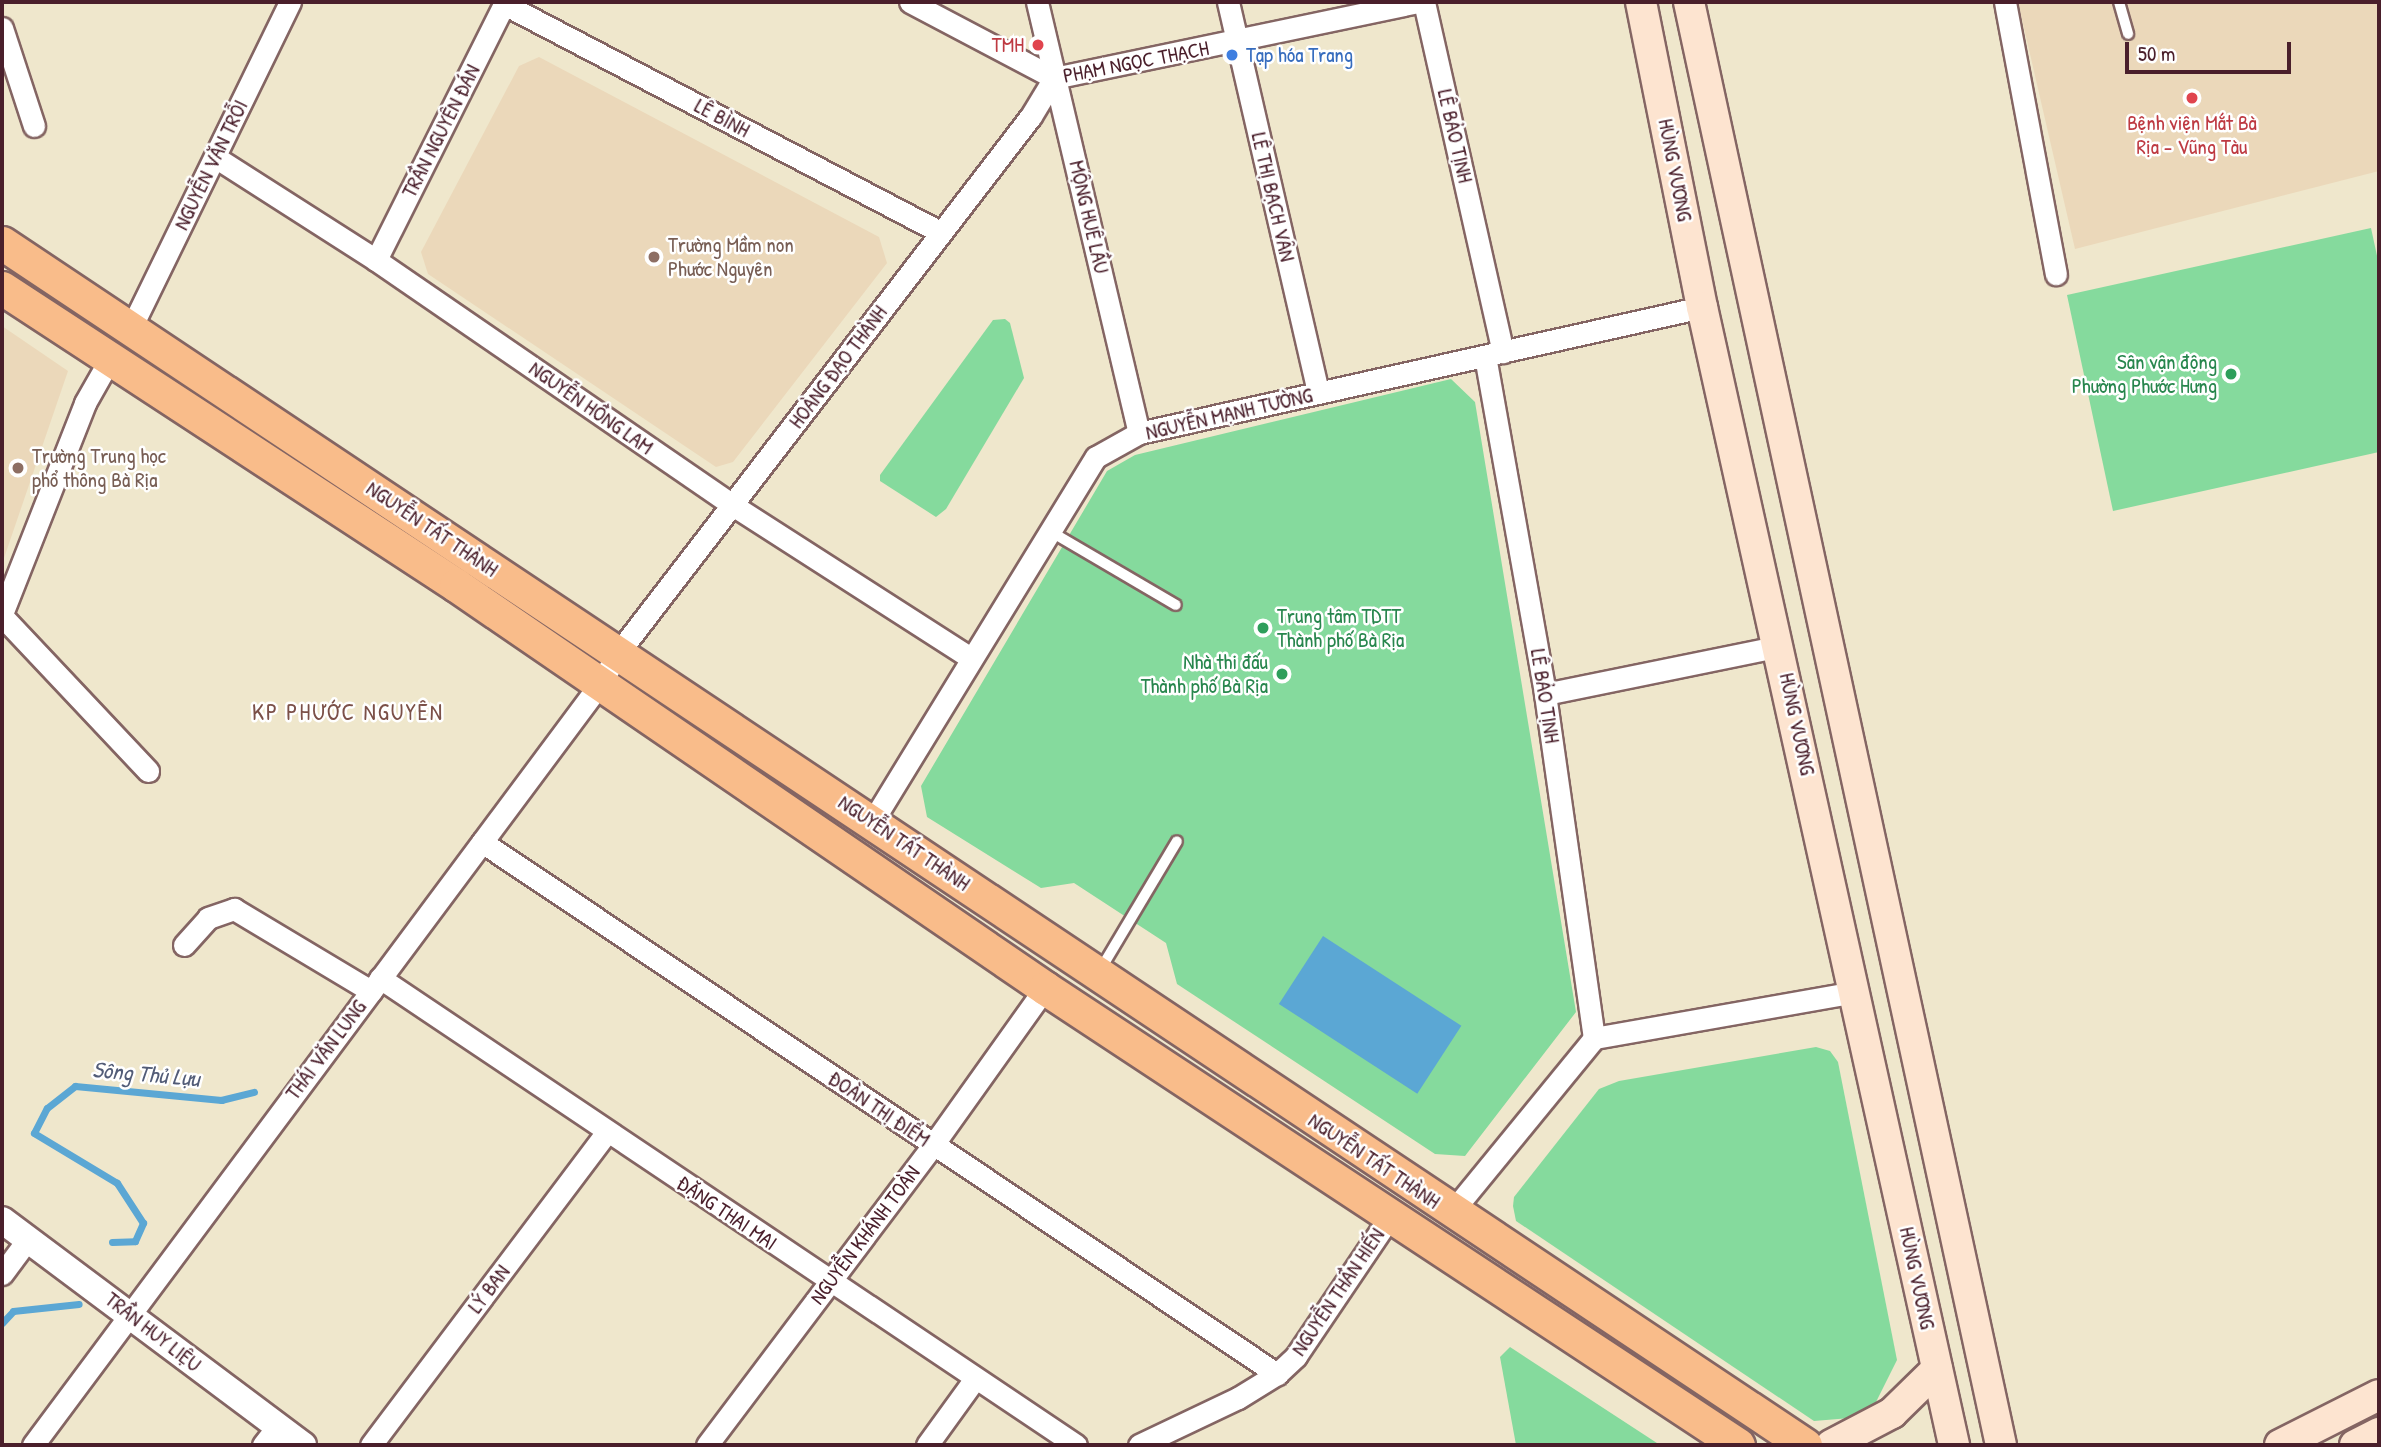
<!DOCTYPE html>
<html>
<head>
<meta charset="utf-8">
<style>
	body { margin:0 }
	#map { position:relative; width:2381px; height:1447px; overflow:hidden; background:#efe7cc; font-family:"Patrick Hand",sans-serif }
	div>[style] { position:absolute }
	.built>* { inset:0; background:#ebd8ba }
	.green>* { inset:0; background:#85da9d }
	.water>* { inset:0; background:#5ba7d4; transform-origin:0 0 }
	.stream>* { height:7px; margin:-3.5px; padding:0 3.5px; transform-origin:3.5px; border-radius:3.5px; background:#5ba7d4 }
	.roads { filter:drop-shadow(2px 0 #846563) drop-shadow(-2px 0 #846563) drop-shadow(0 2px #846563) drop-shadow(0 -2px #846563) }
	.service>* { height:10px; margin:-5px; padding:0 5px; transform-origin:5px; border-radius:5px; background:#fff }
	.minor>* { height:21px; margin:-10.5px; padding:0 10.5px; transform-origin:10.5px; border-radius:10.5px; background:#fff }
	.tertiary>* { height:26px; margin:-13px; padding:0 13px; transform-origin:13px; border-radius:13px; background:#fff }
	.secondary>* { height:30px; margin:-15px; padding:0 15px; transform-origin:15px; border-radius:15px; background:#fde4d0 }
	.primary>* { height:33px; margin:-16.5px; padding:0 16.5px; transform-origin:16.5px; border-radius:16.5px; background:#f9bc8a }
	.dots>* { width:19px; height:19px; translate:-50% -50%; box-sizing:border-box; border:4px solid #fff; border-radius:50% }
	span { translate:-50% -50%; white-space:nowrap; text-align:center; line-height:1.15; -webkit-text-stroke:5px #fff; paint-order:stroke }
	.health-label { font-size:21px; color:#be3a42 }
	.right { translate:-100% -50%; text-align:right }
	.shop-label { font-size:21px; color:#366cbe }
	.left { translate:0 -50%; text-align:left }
	.street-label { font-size:21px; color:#4a1f2b }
	.education-label { font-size:21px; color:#785e54 }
	.leisure-label { font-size:21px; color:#27864d }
	.neighbourhood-label { font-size:23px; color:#7b5048; letter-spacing:2px }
	.water-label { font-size:23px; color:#525c77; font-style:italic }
	.frame { position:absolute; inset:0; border:4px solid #4a1f2b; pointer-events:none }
	.scale { position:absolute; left:2125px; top:42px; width:166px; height:32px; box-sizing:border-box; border:4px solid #4a1f2b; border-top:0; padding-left:9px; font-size:21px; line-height:24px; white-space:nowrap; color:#4a1f2b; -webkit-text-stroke:5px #fff; paint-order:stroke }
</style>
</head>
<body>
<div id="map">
	<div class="built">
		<div style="clip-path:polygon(2018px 2px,2379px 2px,2379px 171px,2075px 249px)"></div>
		<div style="clip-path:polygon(539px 57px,879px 237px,887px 263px,733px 462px,716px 467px,428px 274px,421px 252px,519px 66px)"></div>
		<div style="clip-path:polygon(2px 326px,68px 371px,2px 564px)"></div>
	</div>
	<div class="green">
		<div style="clip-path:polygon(2371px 228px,2379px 265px,2379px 452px,2113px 511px,2067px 295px)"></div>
		<div style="clip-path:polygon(1005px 319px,1010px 323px,1024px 378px,946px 509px,936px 517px,880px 481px,880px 475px,993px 320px)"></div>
		<div style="clip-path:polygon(1451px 379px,1475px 402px,1576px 1012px,1465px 1156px,1435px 1154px,1177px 984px,1166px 943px,1074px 883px,1041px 888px,927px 817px,921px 786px,1107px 471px,1135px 455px)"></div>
		<div style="clip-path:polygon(1816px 1047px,1830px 1051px,1838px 1062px,1897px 1360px,1876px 1402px,1850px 1418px,1814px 1421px,1516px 1221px,1513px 1206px,1514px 1197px,1599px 1089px,1619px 1081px)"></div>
		<div style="clip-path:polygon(1510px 1347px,1660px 1445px,1516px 1445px,1500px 1357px)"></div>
	</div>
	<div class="water">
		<div style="left:1323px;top:936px;width:165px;height:81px;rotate:33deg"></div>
	</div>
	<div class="stream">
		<div style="left:112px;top:1242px;width:23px;rotate:-2deg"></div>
		<div style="left:135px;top:1241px;width:20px;rotate:-66deg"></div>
		<div style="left:143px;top:1223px;width:48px;rotate:-123deg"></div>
		<div style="left:117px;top:1183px;width:97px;rotate:-148.9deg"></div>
		<div style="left:34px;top:1133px;width:28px;rotate:-63deg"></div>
		<div style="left:47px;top:1108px;width:36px;rotate:-38deg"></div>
		<div style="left:75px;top:1086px;width:147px;rotate:5.5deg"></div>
		<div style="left:221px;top:1100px;width:34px;rotate:-14deg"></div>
		<div style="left:2px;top:1323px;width:16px;rotate:-47deg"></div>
		<div style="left:13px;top:1311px;width:66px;rotate:-6.1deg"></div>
	</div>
	<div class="roads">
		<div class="service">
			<div style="left:2119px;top:2px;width:33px;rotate:74deg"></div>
			<div style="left:1048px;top:530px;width:148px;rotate:30.4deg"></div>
			<div style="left:1099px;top:972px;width:152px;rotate:-59.2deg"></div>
		</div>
		<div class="minor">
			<div style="left:910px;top:2px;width:163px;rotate:27.8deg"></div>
			<div style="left:1054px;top:78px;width:372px;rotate:-11.8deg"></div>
			<div style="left:1037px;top:2px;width:443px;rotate:76.7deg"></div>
			<div style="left:1228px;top:2px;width:401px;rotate:77deg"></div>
			<div style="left:1424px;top:2px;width:359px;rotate:77.3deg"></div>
			<div style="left:2005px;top:2px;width:277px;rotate:79.4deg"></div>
			<div style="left:504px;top:4px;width:492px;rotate:27.6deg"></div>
			<div style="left:2px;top:28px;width:103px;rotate:71.9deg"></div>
			<div style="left:215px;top:157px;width:191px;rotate:32.6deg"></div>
			<div style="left:376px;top:260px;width:434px;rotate:34.5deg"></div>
			<div style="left:734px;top:506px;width:279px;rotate:32.7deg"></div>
			<div style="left:376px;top:260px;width:288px;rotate:-63.4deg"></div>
			<div style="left:131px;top:328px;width:363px;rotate:-64deg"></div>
			<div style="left:1485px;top:356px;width:343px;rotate:79.9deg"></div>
			<div style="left:1545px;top:694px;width:347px;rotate:81.9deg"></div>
			<div style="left:2px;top:614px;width:227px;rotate:-68.5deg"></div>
			<div style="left:85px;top:403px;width:51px;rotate:-60.4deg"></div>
			<div style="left:2px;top:616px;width:213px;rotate:46.7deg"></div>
			<div style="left:1545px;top:694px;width:240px;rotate:-11.5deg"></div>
			<div style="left:872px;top:822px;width:428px;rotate:-58.5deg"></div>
			<div style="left:1096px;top:457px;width:49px;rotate:-29.2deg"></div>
			<div style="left:1139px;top:433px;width:577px;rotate:-12.61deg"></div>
			<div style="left:482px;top:842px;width:957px;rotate:33.79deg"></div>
			<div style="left:184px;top:945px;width:36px;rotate:-48deg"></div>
			<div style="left:208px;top:918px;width:28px;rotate:-19deg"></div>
			<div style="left:234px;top:909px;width:160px;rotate:30.9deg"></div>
			<div style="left:380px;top:978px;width:838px;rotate:33.86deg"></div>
			<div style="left:1451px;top:1213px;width:226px;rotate:-50.7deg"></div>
			<div style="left:1594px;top:1038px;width:264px;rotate:-10deg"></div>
			<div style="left:2px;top:1274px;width:44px;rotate:-53.4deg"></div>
			<div style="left:33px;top:1445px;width:948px;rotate:-53.32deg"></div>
			<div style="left:599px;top:685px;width:37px;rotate:-59deg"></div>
			<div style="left:618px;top:653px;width:677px;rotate:-52.44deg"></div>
			<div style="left:1031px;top:116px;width:44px;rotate:-58.8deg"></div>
			<div style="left:263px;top:1445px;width:23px;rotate:-52deg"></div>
			<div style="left:371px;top:1445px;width:392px;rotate:-53deg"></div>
			<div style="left:707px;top:1445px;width:376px;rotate:-53deg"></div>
			<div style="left:933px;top:1145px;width:193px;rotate:-54.5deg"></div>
			<div style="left:927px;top:1445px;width:80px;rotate:-54.1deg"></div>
			<div style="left:1139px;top:1445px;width:110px;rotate:-25.4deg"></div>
			<div style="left:1238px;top:1398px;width:46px;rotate:-31.6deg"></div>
			<div style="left:1277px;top:1374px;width:26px;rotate:-43deg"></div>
			<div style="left:1296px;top:1356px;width:166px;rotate:-56deg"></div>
		</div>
		<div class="tertiary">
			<div style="left:2px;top:1220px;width:376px;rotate:36.8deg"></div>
		</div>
		<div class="secondary">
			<div style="left:1641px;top:2px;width:311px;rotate:78.7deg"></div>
			<div style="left:1702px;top:307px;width:1166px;rotate:77.51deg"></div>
			<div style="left:1689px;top:2px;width:1476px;rotate:77.8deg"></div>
			<div style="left:1831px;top:1445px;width:69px;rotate:-27.7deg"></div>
			<div style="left:1892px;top:1413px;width:63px;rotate:-44.4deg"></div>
			<div style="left:2280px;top:1445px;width:111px;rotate:-26.8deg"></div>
			<div style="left:2355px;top:1445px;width:27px;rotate:-27deg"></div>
		</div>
		<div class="primary">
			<div style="left:2px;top:243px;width:2167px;rotate:33.69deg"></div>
			<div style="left:2px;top:288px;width:543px;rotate:33.19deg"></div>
			<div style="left:456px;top:585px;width:714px;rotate:34.38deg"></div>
			<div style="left:1045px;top:988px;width:830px;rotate:33.4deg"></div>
		</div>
	</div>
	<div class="dots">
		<div style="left:1038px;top:45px;background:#e0444e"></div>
		<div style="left:1232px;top:55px;background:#3f7fe0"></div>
		<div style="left:2192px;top:98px;background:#e0444e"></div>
		<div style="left:654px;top:257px;background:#8d6e63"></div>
		<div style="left:2231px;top:374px;background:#2e9e5b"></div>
		<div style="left:18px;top:468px;background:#8d6e63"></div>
		<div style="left:1263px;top:628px;background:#2e9e5b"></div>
		<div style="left:1282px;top:674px;background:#2e9e5b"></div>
	</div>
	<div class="health-label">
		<span class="right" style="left:1024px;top:45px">TMH</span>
		<span style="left:2192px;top:135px">Bệnh viện Mắt Bà<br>Rịa - Vũng Tàu</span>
	</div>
	<div class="shop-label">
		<span class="left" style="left:1246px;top:55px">Tạp hóa Trang</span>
	</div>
	<div class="street-label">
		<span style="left:1136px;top:62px;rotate:-11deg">PHẠM NGỌC THẠCH</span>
		<span style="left:722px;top:118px;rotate:28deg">LÊ BÌNH</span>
		<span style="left:441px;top:131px;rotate:-63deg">TRẦN NGUYÊN ĐÁN</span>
		<span style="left:1455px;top:136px;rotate:77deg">LÊ BẢO TỊNH</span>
		<span style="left:211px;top:165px;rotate:-64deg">NGUYỄN VĂN TRỖI</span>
		<span style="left:1675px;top:170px;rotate:79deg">HÙNG VƯƠNG</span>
		<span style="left:1273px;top:197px;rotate:77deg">LÊ THỊ BẠCH VÂN</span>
		<span style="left:1089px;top:217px;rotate:77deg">MỘNG HUÊ LẦU</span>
		<span style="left:838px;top:367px;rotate:-53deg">HOÀNG ĐẠO THÀNH</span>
		<span style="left:591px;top:408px;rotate:35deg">NGUYỄN HỒNG LAM</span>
		<span style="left:1229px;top:414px;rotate:-13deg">NGUYỄN MẠNH TƯỜNG</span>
		<span style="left:432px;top:529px;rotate:34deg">NGUYỄN TẤT THÀNH</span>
		<span style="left:1545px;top:696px;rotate:81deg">LÊ BẢO TỊNH</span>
		<span style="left:1797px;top:724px;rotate:78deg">HÙNG VƯƠNG</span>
		<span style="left:904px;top:843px;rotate:34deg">NGUYỄN TẤT THÀNH</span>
		<span style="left:326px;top:1050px;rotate:-53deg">THÁI VĂN LUNG</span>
		<span style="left:879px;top:1109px;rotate:34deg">ĐOÀN THỊ ĐIỂM</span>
		<span style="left:1374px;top:1161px;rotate:34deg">NGUYỄN TẤT THÀNH</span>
		<span style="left:727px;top:1213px;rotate:34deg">ĐẶNG THAI MAI</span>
		<span style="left:865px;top:1235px;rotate:-53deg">NGUYỄN KHÁNH TOÀN</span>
		<span style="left:1917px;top:1278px;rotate:78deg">HÙNG VƯƠNG</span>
		<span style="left:489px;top:1289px;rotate:-53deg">LÝ BAN</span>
		<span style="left:1338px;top:1292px;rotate:-56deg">NGUYỄN THẦN HIẾN</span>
		<span style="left:153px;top:1332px;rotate:38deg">TRẦN HUY LIỆU</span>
	</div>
	<div class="education-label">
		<span class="left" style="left:668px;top:257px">Trường Mầm non<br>Phước Nguyên</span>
		<span class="left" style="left:32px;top:468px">Trường Trung học<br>phổ thông Bà Rịa</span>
	</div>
	<div class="leisure-label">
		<span class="right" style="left:2217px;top:374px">Sân vận động<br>Phường Phước Hưng</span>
		<span class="left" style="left:1277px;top:628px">Trung tâm TDTT<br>Thành phố Bà Rịa</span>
		<span class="right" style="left:1268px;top:674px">Nhà thi đấu<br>Thành phố Bà Rịa</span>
	</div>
	<div class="neighbourhood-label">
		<span style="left:348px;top:712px">KP PHƯỚC NGUYÊN</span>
	</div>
	<div class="water-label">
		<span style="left:146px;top:1074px;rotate:5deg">Sông Thủ Lựu</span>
	</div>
	<div class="frame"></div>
	<div class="scale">50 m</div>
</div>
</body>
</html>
